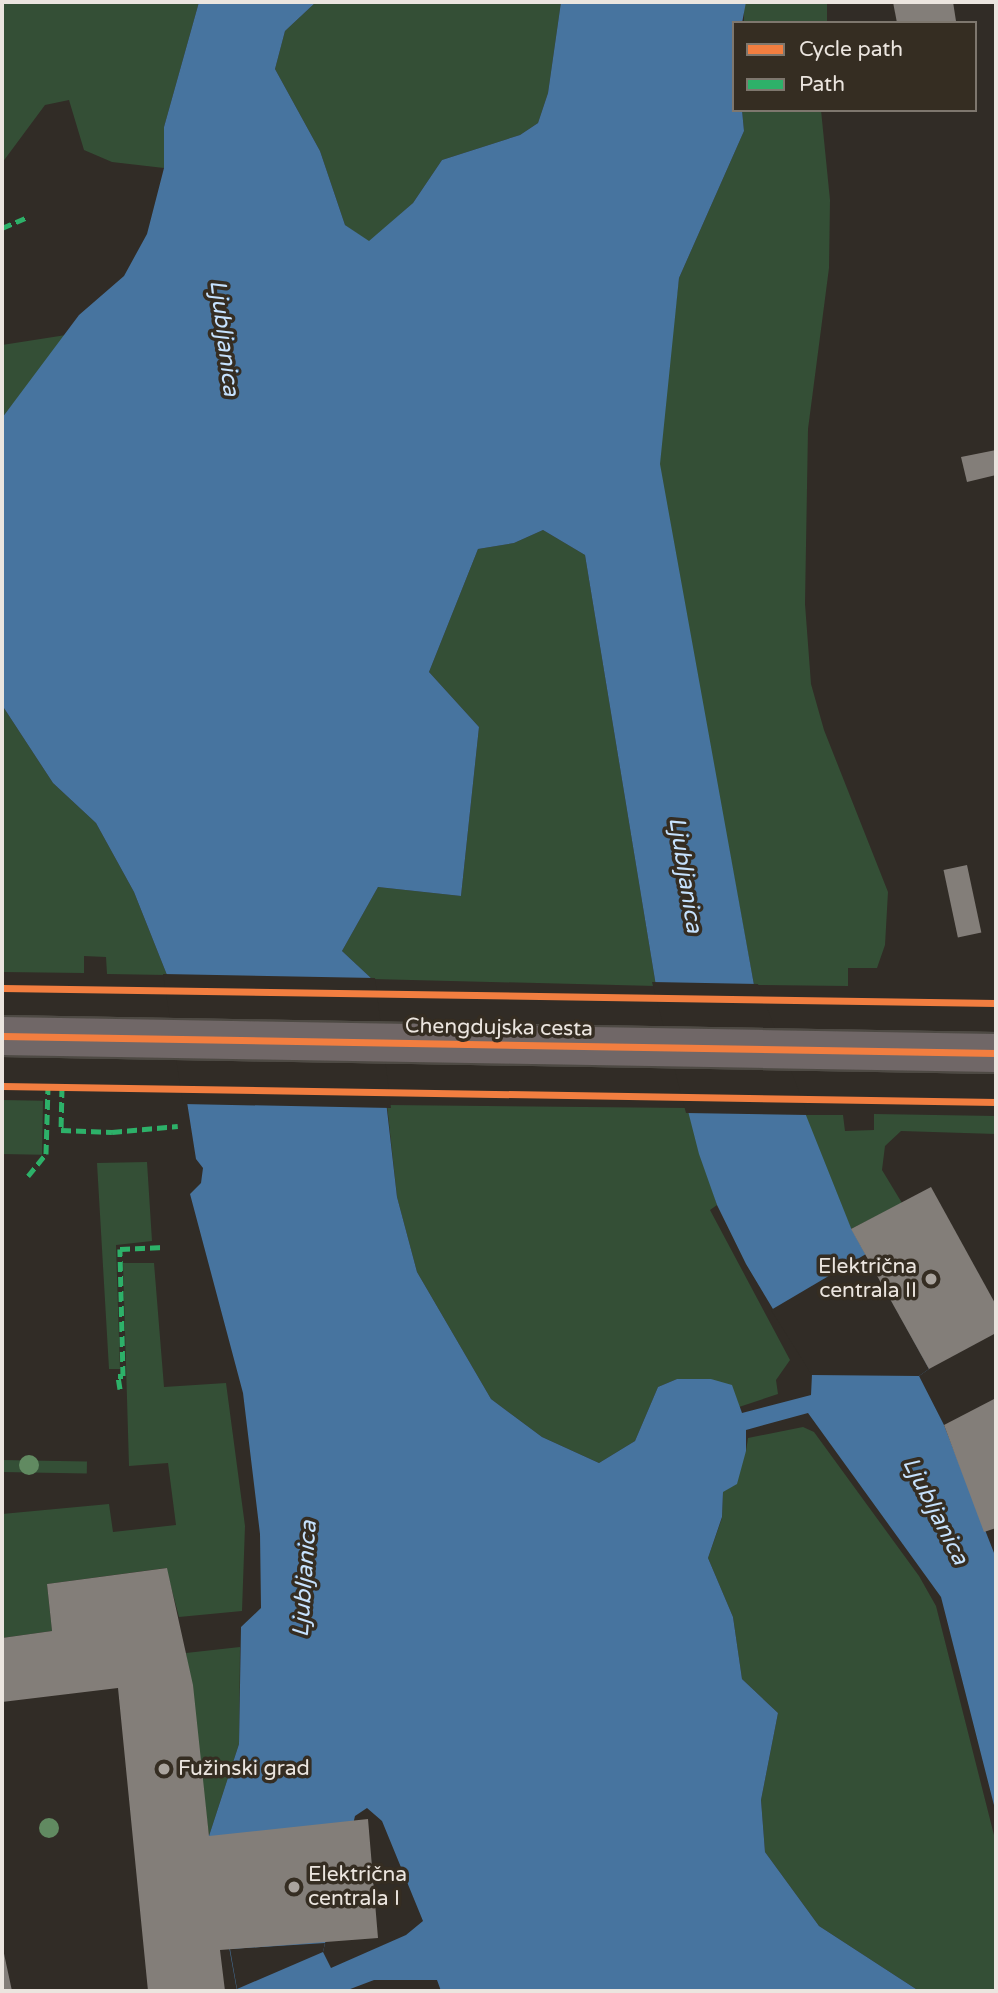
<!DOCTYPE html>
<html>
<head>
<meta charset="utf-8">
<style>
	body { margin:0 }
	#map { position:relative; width:998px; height:1993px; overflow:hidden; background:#312c26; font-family:"Varela Round",sans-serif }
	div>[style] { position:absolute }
	.green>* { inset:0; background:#344f36; transform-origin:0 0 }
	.water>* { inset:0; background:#47749f }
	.pier>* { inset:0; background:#312c26 }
	.building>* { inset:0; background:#837e79; transform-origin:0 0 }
	.roads { filter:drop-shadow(2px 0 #4e4a44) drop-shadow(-2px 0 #4e4a44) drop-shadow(0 2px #4e4a44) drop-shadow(0 -2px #4e4a44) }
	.minor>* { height:38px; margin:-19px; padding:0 19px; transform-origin:19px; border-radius:19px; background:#706767 }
	.quiet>* { height:5px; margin-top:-2.5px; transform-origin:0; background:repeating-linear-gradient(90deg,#2db169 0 10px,transparent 0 15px) }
	.cycleway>* { height:7px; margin:-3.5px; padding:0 3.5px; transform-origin:3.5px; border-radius:3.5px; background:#f27e40 }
	.trees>* { width:20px; height:20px; margin:-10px; border-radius:50%; background:#618a61 }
	.dots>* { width:19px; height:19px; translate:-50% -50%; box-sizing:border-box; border:4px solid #352d22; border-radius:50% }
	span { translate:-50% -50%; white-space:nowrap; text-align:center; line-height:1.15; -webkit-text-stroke:7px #352d22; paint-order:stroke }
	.street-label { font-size:21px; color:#ebe5df }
	.poi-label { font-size:21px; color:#ebe5df }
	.right { translate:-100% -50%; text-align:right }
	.left { translate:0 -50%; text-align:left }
	.water-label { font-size:23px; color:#c6e2fe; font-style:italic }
	.frame { position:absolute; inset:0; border:4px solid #ebe5df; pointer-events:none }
	.legend { position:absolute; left:732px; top:21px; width:245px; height:91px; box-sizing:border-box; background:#352d22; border:2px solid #7e776e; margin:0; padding:9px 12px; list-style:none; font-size:21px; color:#ebe5df }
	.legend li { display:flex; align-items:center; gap:14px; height:35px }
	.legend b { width:35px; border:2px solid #7e776e }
</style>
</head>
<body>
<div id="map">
	<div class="green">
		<div style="clip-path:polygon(2px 2px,199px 2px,164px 127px,164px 168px,112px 162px,84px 150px,69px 100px,45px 105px,2px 163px)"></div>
		<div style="clip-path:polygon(316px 2px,561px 2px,548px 93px,538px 123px,520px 135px,442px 160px,413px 203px,369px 242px,345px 225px,320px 151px,275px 69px,285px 31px)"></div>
		<div style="left:744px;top:2px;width:83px;height:21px"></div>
		<div style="clip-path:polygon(742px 110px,821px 110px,830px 200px,829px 268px,808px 429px,805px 604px,811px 684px,824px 730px,888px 892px,885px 945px,877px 968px,848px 968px,848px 986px,754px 985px,657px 462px,679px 278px,744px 131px)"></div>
		<div style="clip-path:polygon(66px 335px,61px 343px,2px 418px,2px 345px)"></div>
		<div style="clip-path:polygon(543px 530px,585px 555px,656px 986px,372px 979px,342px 951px,378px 887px,461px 896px,479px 727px,429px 672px,478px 549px,514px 543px)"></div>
		<div style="clip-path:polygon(2px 705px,53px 783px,96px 823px,134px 892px,167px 975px,107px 974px,106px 957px,84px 956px,84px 973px,2px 972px)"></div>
		<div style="left:2px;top:1100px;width:41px;height:54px;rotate:1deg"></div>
		<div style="clip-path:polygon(387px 1105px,688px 1108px,717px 1205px,710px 1210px,790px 1360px,776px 1380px,778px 1394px,739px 1407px,737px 1400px,711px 1379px,677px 1379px,658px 1387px,635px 1441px,599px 1463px,542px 1437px,491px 1399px,417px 1272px,397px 1197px)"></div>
		<div style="clip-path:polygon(874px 1114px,996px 1116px,996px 1134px,901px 1131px,885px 1146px,882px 1170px,902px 1203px,851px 1229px,804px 1115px,843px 1115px,845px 1131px,874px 1130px)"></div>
		<div style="clip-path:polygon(147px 1162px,152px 1241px,116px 1245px,120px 1369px,109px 1369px,97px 1163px)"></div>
		<div style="clip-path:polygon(123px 1263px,154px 1263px,164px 1387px,226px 1383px,245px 1526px,242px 1611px,179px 1617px,166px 1568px,47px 1584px,52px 1631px,2px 1638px,2px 1514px,109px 1504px,113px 1532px,176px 1525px,168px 1463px,129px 1466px)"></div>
		<div style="clip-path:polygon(803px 1427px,814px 1432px,919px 1576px,936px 1606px,996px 1843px,996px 1991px,919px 1991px,819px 1926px,765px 1852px,761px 1800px,778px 1713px,742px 1679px,733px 1617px,708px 1558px,722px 1518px,723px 1491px,746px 1451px,748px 1438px)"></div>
		<div style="left:2px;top:1460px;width:85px;height:12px;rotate:1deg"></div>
		<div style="clip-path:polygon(240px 1647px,239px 1744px,209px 1836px,186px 1653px)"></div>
	</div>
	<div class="water">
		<div style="clip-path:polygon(evenodd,199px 2px,316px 2px,285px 31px,275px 69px,320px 151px,345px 225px,369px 241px,413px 203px,442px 160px,520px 135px,538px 123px,548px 93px,561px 2px,746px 2px,742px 23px,734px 23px,734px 110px,742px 110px,744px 131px,679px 278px,660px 464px,754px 985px,851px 1228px,929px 1369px,919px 1376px,944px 1425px,996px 1558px,996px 1813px,941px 1597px,808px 1413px,746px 1430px,746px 1451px,737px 1484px,723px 1492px,722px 1517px,708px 1558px,733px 1617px,742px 1679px,778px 1713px,761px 1800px,765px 1852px,819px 1926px,919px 1991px,441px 1991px,437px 1980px,374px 1980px,345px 1991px,237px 1991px,209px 1836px,239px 1744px,241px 1627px,261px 1608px,260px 1534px,243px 1393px,190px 1194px,201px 1183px,203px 1168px,196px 1159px,167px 975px,134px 892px,96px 823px,53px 783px,2px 705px,2px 418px,79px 315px,124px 276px,147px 234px,164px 168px,164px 127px,199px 2px,543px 530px,585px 555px,656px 986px,699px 1154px,717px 1205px,746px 1264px,812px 1374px,811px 1395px,742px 1413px,732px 1385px,711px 1379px,677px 1379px,658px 1387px,635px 1441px,599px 1463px,542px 1437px,491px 1399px,417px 1272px,397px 1197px,372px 979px,342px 951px,378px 887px,461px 896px,479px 727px,429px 672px,478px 549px,514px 543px,543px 530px,199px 2px,367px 1808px,382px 1821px,423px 1921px,406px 1935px,331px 1968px,323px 1952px,355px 1816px,367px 1808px)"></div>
	</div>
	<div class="pier">
		<div style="clip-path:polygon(163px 974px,375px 978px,391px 1108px,183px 1104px)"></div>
		<div style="clip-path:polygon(652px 982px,758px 984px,808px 1115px,686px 1113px)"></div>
		<div style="clip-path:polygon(866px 1254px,929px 1369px,919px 1376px,812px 1375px,771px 1310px)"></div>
		<div style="clip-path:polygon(325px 1943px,323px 1952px,237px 1989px,230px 1949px)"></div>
	</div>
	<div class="building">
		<div style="clip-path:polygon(893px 2px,953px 2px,956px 21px,897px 23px)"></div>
		<div style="clip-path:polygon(996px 450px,996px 475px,967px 482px,961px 457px)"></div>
		<div style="left:967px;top:865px;width:69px;height:24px;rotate:78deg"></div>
		<div style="clip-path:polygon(931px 1187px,996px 1305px,996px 1333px,929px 1369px,851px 1229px)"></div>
		<div style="clip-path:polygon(996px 1398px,996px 1528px,984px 1532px,944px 1425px)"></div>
		<div style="clip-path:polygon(167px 1568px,193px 1685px,209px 1836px,368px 1819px,378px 1938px,220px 1950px,225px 1991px,148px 1991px,118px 1688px,2px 1702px,2px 1638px,52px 1631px,47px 1584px)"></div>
		<div style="clip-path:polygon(2px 1949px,3px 1949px,12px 1991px,2px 1991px)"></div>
	</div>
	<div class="roads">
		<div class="minor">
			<div style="left:2px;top:1036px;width:994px;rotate:0.98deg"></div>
		</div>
	</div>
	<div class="quiet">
		<div style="left:2px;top:228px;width:28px;rotate:-23deg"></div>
		<div style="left:62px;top:1087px;width:43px;rotate:91.3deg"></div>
		<div style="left:61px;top:1130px;width:51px;rotate:2.2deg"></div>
		<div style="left:112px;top:1132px;width:66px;rotate:-5.2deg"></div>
		<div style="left:28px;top:1176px;width:28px;rotate:-51deg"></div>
		<div style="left:46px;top:1154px;width:67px;rotate:-88.3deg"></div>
		<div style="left:120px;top:1389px;width:13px;rotate:-99deg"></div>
		<div style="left:118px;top:1376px;width:5px"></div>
		<div style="left:123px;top:1376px;width:127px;rotate:-91.4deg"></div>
		<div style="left:120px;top:1249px;width:44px;rotate:-2.6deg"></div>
	</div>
	<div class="cycleway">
		<div style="left:2px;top:988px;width:994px;rotate:0.86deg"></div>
		<div style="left:2px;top:1036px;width:994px;rotate:0.98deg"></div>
		<div style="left:2px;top:1086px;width:994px;rotate:0.92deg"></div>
	</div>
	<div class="trees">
		<div style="left:29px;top:1465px"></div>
		<div style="left:49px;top:1828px"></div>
	</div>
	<div class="dots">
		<div style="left:931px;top:1279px;background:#aaa49e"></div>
		<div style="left:164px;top:1769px;background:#aaa49e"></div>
		<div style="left:294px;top:1887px;background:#aaa49e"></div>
	</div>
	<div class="street-label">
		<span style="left:499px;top:1028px;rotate:1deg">Chengdujska cesta</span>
	</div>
	<div class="poi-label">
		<span class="right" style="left:917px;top:1279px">Električna<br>centrala II</span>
		<span class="left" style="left:178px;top:1769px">Fužinski grad</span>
		<span class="left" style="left:308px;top:1887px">Električna<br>centrala I</span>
	</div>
	<div class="water-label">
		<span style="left:224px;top:338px;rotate:83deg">Ljubljanica</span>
		<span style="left:685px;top:875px;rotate:81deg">Ljubljanica</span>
		<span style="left:935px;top:1511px;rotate:63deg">Ljubljanica</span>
		<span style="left:305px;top:1579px;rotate:-86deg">Ljubljanica</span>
	</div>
	<div class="frame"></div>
	<ul class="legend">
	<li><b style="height:9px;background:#f27e40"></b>Cycle path</li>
	<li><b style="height:9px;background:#2db169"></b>Path</li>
	</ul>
</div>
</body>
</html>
